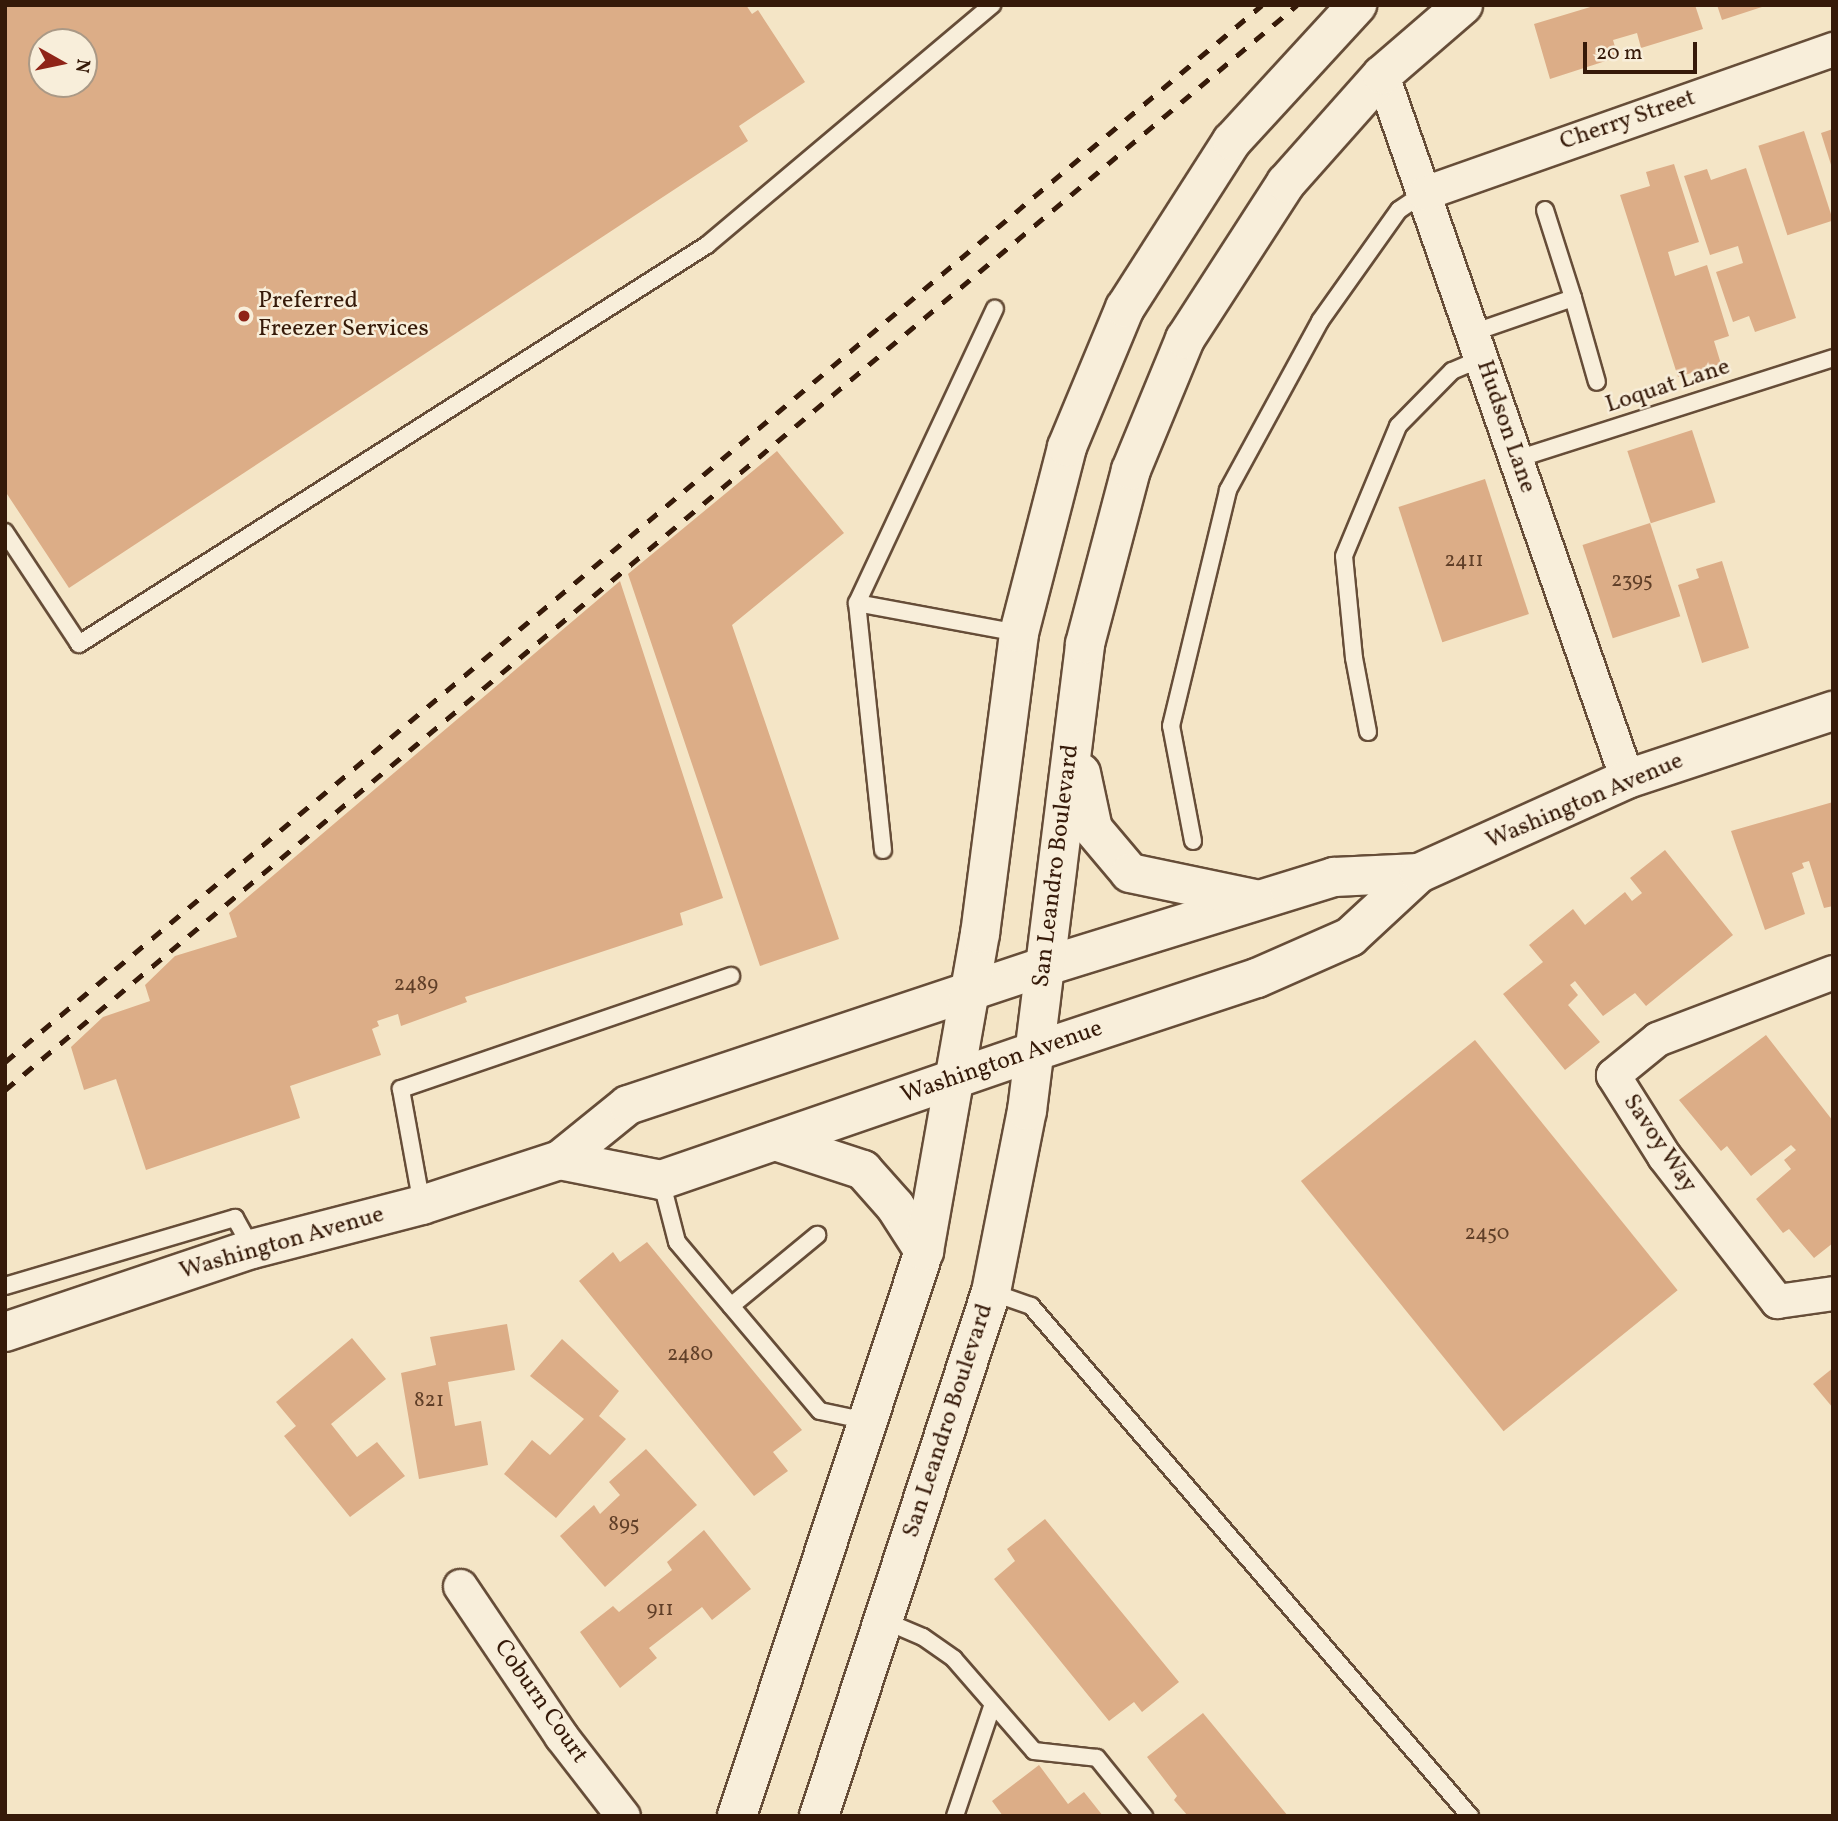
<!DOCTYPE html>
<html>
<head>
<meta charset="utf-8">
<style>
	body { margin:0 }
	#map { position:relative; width:1838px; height:1821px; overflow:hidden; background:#f4e5c6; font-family:Vollkorn,serif }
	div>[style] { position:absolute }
	.building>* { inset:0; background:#dcad87; transform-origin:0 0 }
	.roads { filter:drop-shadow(2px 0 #664d38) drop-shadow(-2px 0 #664d38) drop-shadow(0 2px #664d38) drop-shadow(0 -2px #664d38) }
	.service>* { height:16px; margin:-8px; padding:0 8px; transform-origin:8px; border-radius:8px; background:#f8eeda }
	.minor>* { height:33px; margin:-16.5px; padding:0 16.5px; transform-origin:16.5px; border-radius:16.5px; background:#f8eeda }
	.tertiary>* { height:38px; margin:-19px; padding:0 19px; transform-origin:19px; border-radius:19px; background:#f8eeda }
	.secondary>* { height:38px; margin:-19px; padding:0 19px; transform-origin:19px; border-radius:19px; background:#f8eeda }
	.rail>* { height:5px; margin-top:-2.5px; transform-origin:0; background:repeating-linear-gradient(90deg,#361a09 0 12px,transparent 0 24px) }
	.dots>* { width:19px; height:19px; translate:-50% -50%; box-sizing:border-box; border:4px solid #f8eeda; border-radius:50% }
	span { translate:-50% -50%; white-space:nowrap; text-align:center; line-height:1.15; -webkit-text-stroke:5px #f8eeda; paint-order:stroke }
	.number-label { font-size:21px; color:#603f28 }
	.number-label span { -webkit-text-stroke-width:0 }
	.street-label { font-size:24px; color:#361a09 }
	.poi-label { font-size:24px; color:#361a09 }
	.left { translate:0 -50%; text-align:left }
	.frame { position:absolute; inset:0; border:7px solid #361a09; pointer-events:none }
	.north { position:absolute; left:28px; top:28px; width:70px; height:70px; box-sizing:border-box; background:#f8eeda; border:2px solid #aa9986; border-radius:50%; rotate:99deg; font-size:19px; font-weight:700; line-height:28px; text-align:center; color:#361a09 }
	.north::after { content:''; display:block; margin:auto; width:24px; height:32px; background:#8f2418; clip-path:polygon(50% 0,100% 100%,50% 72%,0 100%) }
	.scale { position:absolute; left:1583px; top:42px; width:114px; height:32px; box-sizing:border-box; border:4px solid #361a09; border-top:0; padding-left:9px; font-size:21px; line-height:24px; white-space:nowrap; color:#361a09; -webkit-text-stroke:5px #f8eeda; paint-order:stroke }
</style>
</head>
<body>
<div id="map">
	<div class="building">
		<div style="clip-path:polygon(evenodd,5px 5px,746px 5px,752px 14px,758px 10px,805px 82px,739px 126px,748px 141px,69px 588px,5px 491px,5px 5px,42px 42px,84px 42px,84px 84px,42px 84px,42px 42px)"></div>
		<div style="clip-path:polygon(1597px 5px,1695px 5px,1703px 29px,1641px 48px,1637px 33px,1613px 40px,1618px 57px,1550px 79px,1534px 24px)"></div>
		<div style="clip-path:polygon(1717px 5px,1765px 5px,1765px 6px,1722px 20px)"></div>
		<div style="clip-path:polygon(1833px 129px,1833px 167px,1832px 168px,1821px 133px)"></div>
		<div style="left:1804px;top:131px;width:94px;height:48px;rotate:72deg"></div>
		<div style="clip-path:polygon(1674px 164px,1699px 242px,1668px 252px,1675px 276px,1707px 265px,1729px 336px,1714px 341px,1721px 364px,1678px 377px,1620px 195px,1650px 186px,1646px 172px)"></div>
		<div style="clip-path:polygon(1746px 168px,1796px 318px,1755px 332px,1749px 316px,1733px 322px,1716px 272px,1743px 263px,1738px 246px,1710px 255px,1684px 176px,1707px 169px,1711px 180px)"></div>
		<div style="left:1692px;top:430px;width:76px;height:68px;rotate:72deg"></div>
		<div style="clip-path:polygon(777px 451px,844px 533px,732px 625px,839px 939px,760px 966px,628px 574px)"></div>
		<div style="left:1485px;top:479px;width:142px;height:91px;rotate:72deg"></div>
		<div style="left:1650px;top:523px;width:98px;height:71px;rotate:72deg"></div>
		<div style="clip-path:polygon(1722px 561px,1749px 648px,1702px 663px,1678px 585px,1699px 578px,1696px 569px)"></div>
		<div style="clip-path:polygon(620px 581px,723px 898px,680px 913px,683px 925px,465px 997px,467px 1002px,401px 1026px,398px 1014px,377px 1021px,379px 1026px,372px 1029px,381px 1055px,290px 1086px,300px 1118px,146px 1170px,116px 1079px,84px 1090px,71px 1047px,103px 1017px,150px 1001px,145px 985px,175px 956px,237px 937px,229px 913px)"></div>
		<div style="clip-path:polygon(1833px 802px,1833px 906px,1824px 908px,1809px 861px,1802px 863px,1804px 868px,1792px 873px,1805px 914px,1765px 930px,1731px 831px)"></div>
		<div style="clip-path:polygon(1665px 850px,1733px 935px,1646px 1006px,1635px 993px,1603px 1016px,1575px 981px,1570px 985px,1578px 995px,1568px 1005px,1600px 1042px,1565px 1070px,1503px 994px,1543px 962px,1529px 945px,1573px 909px,1585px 925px,1625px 892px,1632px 901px,1642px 893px,1630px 878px)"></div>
		<div style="clip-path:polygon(1766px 1035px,1833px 1121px,1833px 1243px,1814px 1258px,1789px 1229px,1783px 1233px,1756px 1199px,1791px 1169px,1784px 1160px,1796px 1150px,1791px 1145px,1751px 1176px,1727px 1146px,1721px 1151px,1679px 1100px)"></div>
		<div style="left:1475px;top:1040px;width:322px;height:224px;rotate:51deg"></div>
		<div style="clip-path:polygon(647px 1242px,802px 1430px,773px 1452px,788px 1471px,754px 1496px,579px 1281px,613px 1252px,620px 1262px)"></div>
		<div style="clip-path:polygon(507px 1324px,515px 1370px,448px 1382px,455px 1426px,481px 1421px,488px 1465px,419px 1479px,401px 1373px,436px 1365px,430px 1337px)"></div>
		<div style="clip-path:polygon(352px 1338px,386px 1379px,331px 1424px,357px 1457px,377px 1442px,405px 1476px,350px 1517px,284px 1436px,296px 1426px,276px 1402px)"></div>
		<div style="clip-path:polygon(562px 1339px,619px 1391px,599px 1416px,626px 1439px,556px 1518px,504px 1474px,532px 1440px,550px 1455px,584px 1419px,530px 1376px)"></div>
		<div style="clip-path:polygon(1833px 1368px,1833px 1408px,1813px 1384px)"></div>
		<div style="clip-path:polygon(646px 1449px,697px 1505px,605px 1587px,560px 1536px,594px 1505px,600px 1514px,620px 1495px,609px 1482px)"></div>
		<div style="clip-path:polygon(1045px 1519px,1179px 1682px,1142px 1712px,1134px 1702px,1109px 1721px,994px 1579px,1015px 1561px,1007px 1549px)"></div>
		<div style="clip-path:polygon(704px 1530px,751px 1589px,712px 1620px,702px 1607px,649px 1648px,657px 1658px,620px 1688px,580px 1632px,613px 1606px,619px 1612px,672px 1570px,667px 1562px)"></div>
		<div style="clip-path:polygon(1203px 1713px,1288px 1816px,1188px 1816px,1174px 1800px,1177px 1796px,1147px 1757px)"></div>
		<div style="clip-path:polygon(1039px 1765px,1068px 1804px,1084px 1792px,1103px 1816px,1003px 1816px,992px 1801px)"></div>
	</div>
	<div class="roads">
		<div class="service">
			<div style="left:1545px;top:210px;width:92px;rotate:72.3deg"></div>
			<div style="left:1472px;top:333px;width:107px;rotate:-19.1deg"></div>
			<div style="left:1573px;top:298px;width:87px;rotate:74.1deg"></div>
			<div style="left:1517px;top:459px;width:332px;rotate:-17.7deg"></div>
			<div style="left:5px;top:532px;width:134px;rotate:56.5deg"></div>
			<div style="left:79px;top:644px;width:744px;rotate:-32.43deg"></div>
			<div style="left:707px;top:245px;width:373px;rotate:-40.1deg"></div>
			<div style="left:857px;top:603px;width:325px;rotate:-64.9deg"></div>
			<div style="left:1368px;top:732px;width:75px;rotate:-100.7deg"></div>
			<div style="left:1354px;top:658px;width:102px;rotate:-95.6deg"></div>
			<div style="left:1344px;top:556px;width:141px;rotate:-67.4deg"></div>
			<div style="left:1398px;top:426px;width:77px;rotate:-45.5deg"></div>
			<div style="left:1452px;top:371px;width:33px;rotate:-23deg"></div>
			<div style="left:1193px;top:841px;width:117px;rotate:-100.8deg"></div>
			<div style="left:1171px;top:726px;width:243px;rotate:-76.4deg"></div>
			<div style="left:1228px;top:490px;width:192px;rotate:-61.4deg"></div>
			<div style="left:1320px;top:321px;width:136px;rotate:-54.6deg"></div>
			<div style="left:1399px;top:210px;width:30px;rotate:-34deg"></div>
			<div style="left:883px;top:850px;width:248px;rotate:-96deg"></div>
			<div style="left:857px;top:603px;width:165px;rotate:10.5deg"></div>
			<div style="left:661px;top:1180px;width:64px;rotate:75.5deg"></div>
			<div style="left:677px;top:1242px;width:221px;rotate:49.8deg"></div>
			<div style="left:820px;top:1411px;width:48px;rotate:12deg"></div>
			<div style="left:422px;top:1205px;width:118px;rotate:-100.3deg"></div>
			<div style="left:401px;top:1089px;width:349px;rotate:-18.9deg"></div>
			<div style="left:5px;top:1286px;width:240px;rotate:-16.5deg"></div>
			<div style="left:235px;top:1218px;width:35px;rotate:61deg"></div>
			<div style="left:991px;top:1292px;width:42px;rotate:19.3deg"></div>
			<div style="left:1031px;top:1306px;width:673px;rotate:49.28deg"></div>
			<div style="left:731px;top:1306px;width:112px;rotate:-39.5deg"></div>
			<div style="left:883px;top:1620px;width:43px;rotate:23deg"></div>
			<div style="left:923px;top:1637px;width:38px;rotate:35deg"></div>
			<div style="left:954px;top:1659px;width:122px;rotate:49deg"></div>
			<div style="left:1034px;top:1751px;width:63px;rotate:6.3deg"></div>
			<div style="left:1097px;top:1758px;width:75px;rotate:51deg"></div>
			<div style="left:955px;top:1816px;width:118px;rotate:-71.3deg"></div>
		</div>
		<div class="minor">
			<div style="left:1382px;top:75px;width:745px;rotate:70.81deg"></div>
			<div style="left:1424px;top:193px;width:434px;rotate:-19.4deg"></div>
			<div style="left:1833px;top:972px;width:188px;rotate:159.2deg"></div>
			<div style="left:1657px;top:1039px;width:57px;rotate:140.7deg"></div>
			<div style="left:1613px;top:1075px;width:96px;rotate:57.8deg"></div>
			<div style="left:1664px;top:1156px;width:184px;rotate:52.1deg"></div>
			<div style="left:1777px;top:1301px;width:57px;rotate:-8.1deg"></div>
			<div style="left:460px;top:1586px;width:181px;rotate:56deg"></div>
			<div style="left:561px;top:1736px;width:101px;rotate:52.2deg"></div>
		</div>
		<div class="tertiary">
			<div style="left:1043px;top:967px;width:305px;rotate:-17.2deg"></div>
			<div style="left:1334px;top:877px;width:85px;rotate:-2.7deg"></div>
			<div style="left:1033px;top:1052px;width:236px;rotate:-18.3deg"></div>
			<div style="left:1257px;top:978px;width:102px;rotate:-23.8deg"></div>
			<div style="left:1350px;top:937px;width:94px;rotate:-42.8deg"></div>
			<div style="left:1419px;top:873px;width:228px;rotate:-24.3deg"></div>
			<div style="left:1627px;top:779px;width:217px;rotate:-18.3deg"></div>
		</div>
		<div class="secondary">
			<div style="left:1081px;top:773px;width:57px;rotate:77.9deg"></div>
			<div style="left:1093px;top:829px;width:57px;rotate:49.9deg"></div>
			<div style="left:1130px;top:873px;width:127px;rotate:11.8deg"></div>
			<div style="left:775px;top:1141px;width:93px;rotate:18.2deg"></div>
			<div style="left:863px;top:1170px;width:48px;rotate:48.4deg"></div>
			<div style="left:895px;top:1206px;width:54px;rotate:57.2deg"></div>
			<div style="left:560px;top:1160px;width:103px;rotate:11.2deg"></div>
			<div style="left:661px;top:1180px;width:393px;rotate:-19deg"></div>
			<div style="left:5px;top:1332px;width:261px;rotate:-18.6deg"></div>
			<div style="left:252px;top:1249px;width:176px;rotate:-14.5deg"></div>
			<div style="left:422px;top:1205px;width:145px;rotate:-18.1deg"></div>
			<div style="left:560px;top:1160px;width:87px;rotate:-39deg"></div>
			<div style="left:628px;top:1105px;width:437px;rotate:-18.4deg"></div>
			<div style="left:737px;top:1816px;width:595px;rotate:-71.69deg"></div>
			<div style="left:924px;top:1251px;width:322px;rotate:-80deg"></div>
			<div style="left:980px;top:934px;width:304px;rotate:-82.6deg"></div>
			<div style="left:1019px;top:633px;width:192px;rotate:-75.5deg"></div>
			<div style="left:1067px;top:447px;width:151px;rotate:-67.4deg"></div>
			<div style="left:1125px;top:308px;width:198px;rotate:-57.4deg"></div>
			<div style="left:1232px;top:141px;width:185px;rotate:-47.4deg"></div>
			<div style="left:819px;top:1816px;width:552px;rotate:-71.83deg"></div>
			<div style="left:991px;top:1292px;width:185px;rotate:-78.8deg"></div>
			<div style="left:1027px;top:1111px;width:471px;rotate:-82.9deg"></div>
			<div style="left:1085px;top:644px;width:180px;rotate:-75.2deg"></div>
			<div style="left:1131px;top:470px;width:142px;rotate:-67.6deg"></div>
			<div style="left:1185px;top:339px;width:186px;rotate:-57.1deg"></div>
			<div style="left:1286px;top:183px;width:144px;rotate:-48.4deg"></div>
			<div style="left:1382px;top:75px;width:107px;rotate:-40.8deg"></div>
		</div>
	</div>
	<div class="rail">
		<div style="left:5px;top:1062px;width:1642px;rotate:-40.06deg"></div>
		<div style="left:5px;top:1090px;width:1687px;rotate:-40.02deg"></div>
	</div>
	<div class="dots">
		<div style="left:244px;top:316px;background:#8f2418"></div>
	</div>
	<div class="number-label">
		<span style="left:1464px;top:561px">2411</span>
		<span style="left:1632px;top:581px">2395</span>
		<span style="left:416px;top:985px">2489</span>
		<span style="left:1487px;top:1234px">2450</span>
		<span style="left:690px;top:1355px">2480</span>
		<span style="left:429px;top:1401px">821</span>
		<span style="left:624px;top:1525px">895</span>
		<span style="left:660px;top:1610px">911</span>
	</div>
	<div class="street-label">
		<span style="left:1628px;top:121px;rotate:-19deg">Cherry Street</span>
		<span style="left:1668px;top:387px;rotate:-18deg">Loquat Lane</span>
		<span style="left:1505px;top:427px;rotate:71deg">Hudson Lane</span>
		<span style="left:1585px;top:802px;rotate:-23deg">Washington Avenue</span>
		<span style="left:1057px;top:866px;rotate:-83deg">San Leandro Boulevard</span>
		<span style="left:1002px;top:1063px;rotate:-19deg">Washington Avenue</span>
		<span style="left:1659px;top:1144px;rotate:56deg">Savoy Way</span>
		<span style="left:282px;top:1244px;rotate:-16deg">Washington Avenue</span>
		<span style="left:949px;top:1421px;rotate:-72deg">San Leandro Boulevard</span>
		<span style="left:540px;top:1702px;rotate:55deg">Coburn Court</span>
	</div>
	<div class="poi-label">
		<span class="left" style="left:258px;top:316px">Preferred<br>Freezer Services</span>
	</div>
	<div class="frame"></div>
	<div class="north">N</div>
	<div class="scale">20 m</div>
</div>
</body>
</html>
